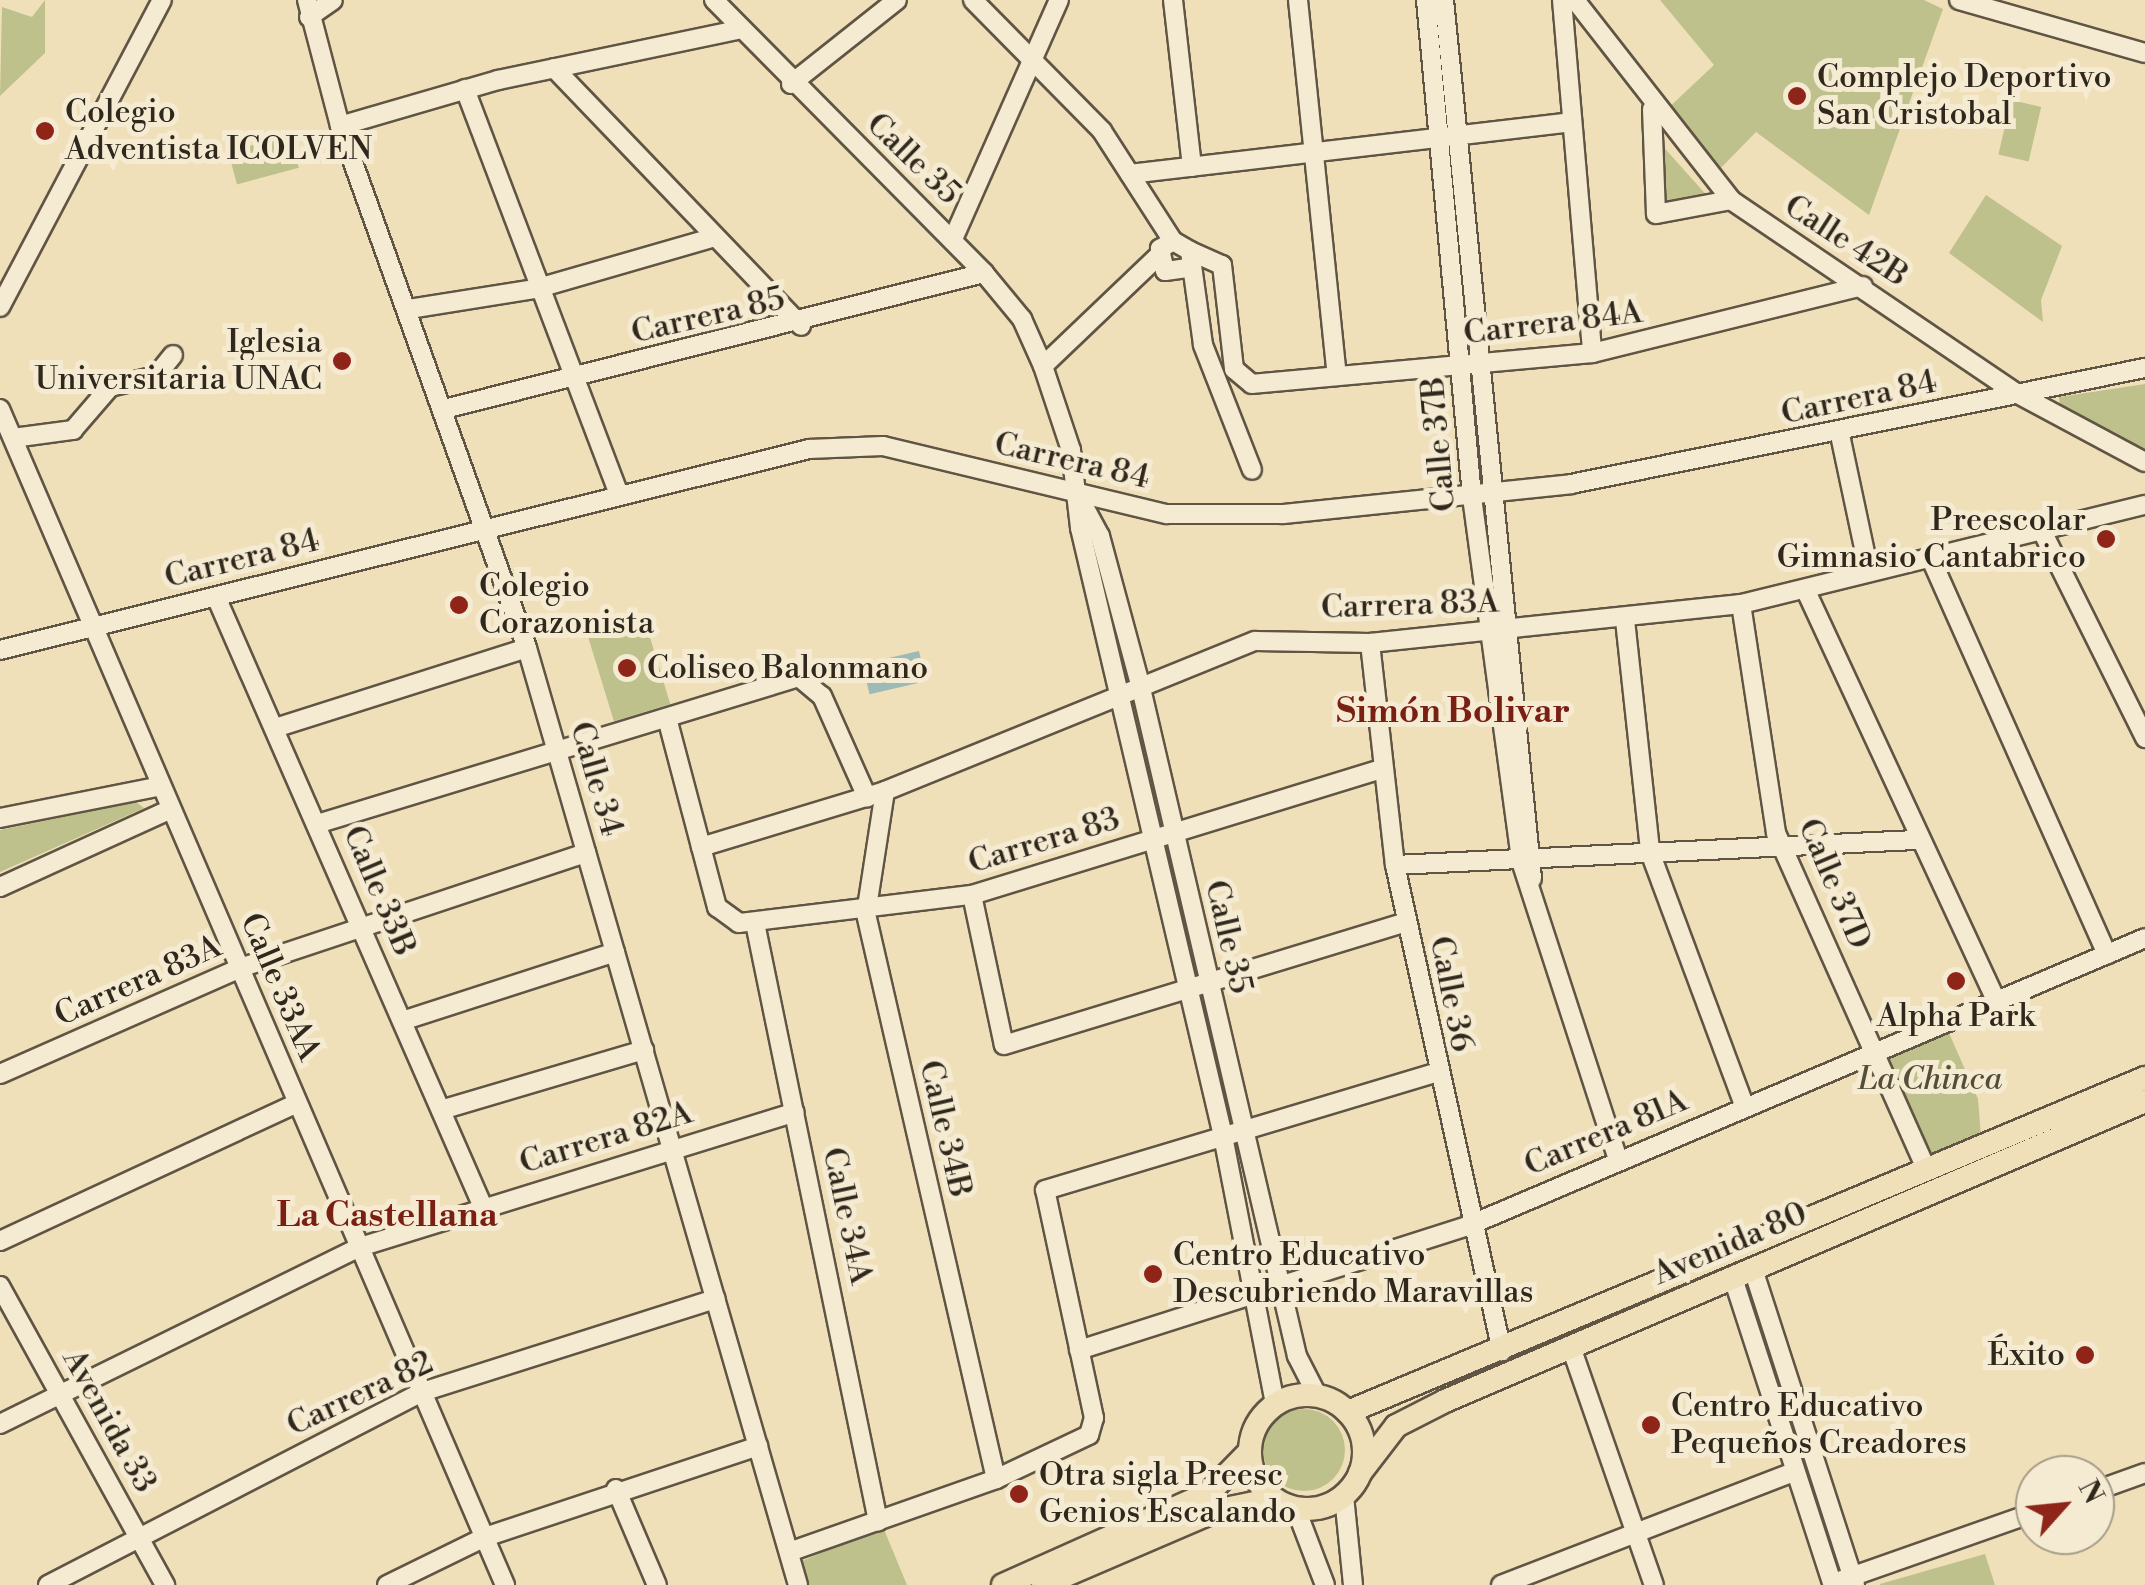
<!DOCTYPE html>
<html>
<head>
<meta charset="utf-8">
<style>
	body { margin:0 }
	#map { position:relative; width:2145px; height:1585px; overflow:hidden; background:#f0e0ba; font-family:"Libre Bodoni",serif }
	div>[style] { position:absolute }
	.green>* { inset:0; background:#bec18c; transform-origin:0 0 }
	.round { border-radius:50% }
	.water>* { inset:0; background:#9cbbb6; transform-origin:0 0 }
	.roads { filter:drop-shadow(2px 0 #605544) drop-shadow(-2px 0 #605544) drop-shadow(0 2px #605544) drop-shadow(0 -2px #605544) }
	.minor>* { height:18px; margin:-9px; padding:0 9px; transform-origin:9px; border-radius:9px; background:#f5ebd2 }
	.major>* { height:22px; margin:-11px; padding:0 11px; transform-origin:11px; border-radius:11px; background:#f0e0ba }
	.major>.ring { margin:-11px; padding:0; box-sizing:content-box; background:none; border:22px solid #f0e0ba; border-radius:50% }
	.dots>* { width:28px; height:28px; translate:-50% -50%; box-sizing:border-box; border:5px solid #f5ebd2; border-radius:50% }
	span { translate:-50% -50%; white-space:nowrap; text-align:center; line-height:1.15; -webkit-text-stroke:10px #f5ebd2; paint-order:stroke }
	.poi-label { font-size:32px; color:#30271d }
	.left { translate:0 -50%; text-align:left }
	.right { translate:-100% -50%; text-align:right }
	.street-label { font-size:32px; color:#30271d }
	.park-label { font-size:32px; color:#544e39; font-style:italic }
	.neighbourhood-label { font-size:35px; color:#7a1f14; font-weight:700 }
	.north { position:absolute; left:2015px; top:1455px; width:100px; height:100px; box-sizing:border-box; background:#f5ebd2; border:2px solid #a69d8a; border-radius:50%; rotate:63deg; font-size:28px; font-weight:700; line-height:40px; text-align:center; color:#30271d }
	.north::after { content:''; display:block; margin:auto; width:35px; height:45px; background:#8f2418; clip-path:polygon(50% 0,100% 100%,50% 72%,0 100%) }
</style>
</head>
<body>
<div id="map">
	<div class="green">
		<div style="clip-path:polygon(45px 0,45px 53px,0 96px,2px 7px,32px 17px)"></div>
		<div style="clip-path:polygon(1660px 0,1924px 0,1943px 9px,1869px 215px,1756px 132px,1715px 174px,1663px 113px,1714px 65px)"></div>
		<div style="left:2011px;top:100px;width:31px;height:56px;rotate:13deg"></div>
		<div style="left:290px;top:135px;width:34px;height:64px;rotate:75deg"></div>
		<div style="clip-path:polygon(1659px 142px,1711px 200px,1667px 211px)"></div>
		<div style="clip-path:polygon(1986px 195px,2062px 246px,2041px 300px,2043px 322px,1949px 253px)"></div>
		<div style="clip-path:polygon(2145px 384px,2145px 458px,2060px 408px,2059px 397px)"></div>
		<div style="left:644px;top:618px;width:90px;height:59px;rotate:73deg"></div>
		<div style="clip-path:polygon(136px 802px,144px 808px,0 872px,0 830px)"></div>
		<div style="clip-path:polygon(1949px 1033px,1978px 1099px,1981px 1136px,1929px 1161px,1882px 1059px)"></div>
		<div class="round" style="left:1263px;top:1409px;width:82px;height:82px"></div>
		<div style="clip-path:polygon(883px 1527px,907px 1585px,805px 1585px,797px 1563px)"></div>
		<div style="clip-path:polygon(1985px 1554px,1995px 1585px,1880px 1585px,1880px 1584px)"></div>
	</div>
	<div class="water">
		<div style="left:919px;top:651px;width:31px;height:58px;rotate:77deg"></div>
	</div>
	<div class="roads">
		<div class="minor">
			<div style="left:307px;top:0;width:130px;rotate:75.3deg"></div>
			<div style="left:340px;top:126px;width:554px;rotate:70.29deg"></div>
			<div style="left:527px;top:648px;width:975px;rotate:73.87deg"></div>
			<div style="left:714px;top:0;width:384px;rotate:45.3deg"></div>
			<div style="left:984px;top:273px;width:60px;rotate:50.4deg"></div>
			<div style="left:1022px;top:319px;width:51px;rotate:65.9deg"></div>
			<div style="left:1043px;top:366px;width:89px;rotate:71.6deg"></div>
			<div style="left:1071px;top:450px;width:79px;rotate:83.4deg"></div>
			<div style="left:1080px;top:528px;width:625px;rotate:76.76deg"></div>
			<div style="left:1223px;top:1136px;width:273px;rotate:79deg"></div>
			<div style="left:973px;top:0;width:184px;rotate:45.4deg"></div>
			<div style="left:1102px;top:131px;width:131px;rotate:57.2deg"></div>
			<div style="left:1173px;top:0;width:168px;rotate:83.5deg"></div>
			<div style="left:1298px;top:0;width:378px;rotate:84.1deg"></div>
			<div style="left:1426px;top:0;width:499px;rotate:84.7deg"></div>
			<div style="left:1472px;top:497px;width:367px;rotate:82.3deg"></div>
			<div style="left:1521px;top:861px;width:313px;rotate:72deg"></div>
			<div style="left:1444px;top:0;width:883px;rotate:84.28deg"></div>
			<div style="left:1562px;top:0;width:354px;rotate:85.1deg"></div>
			<div style="left:1575px;top:0;width:254px;rotate:52deg"></div>
			<div style="left:1731px;top:200px;width:346px;rotate:34.1deg"></div>
			<div style="left:2018px;top:394px;width:144px;rotate:28.2deg"></div>
			<div style="left:1959px;top:0;width:193px;rotate:15.9deg"></div>
			<div style="left:309px;top:17px;width:29px;rotate:-35deg"></div>
			<div style="left:554px;top:68px;width:357px;rotate:46.2deg"></div>
			<div style="left:791px;top:84px;width:135px;rotate:-38.4deg"></div>
			<div style="left:465px;top:89px;width:430px;rotate:69.2deg"></div>
			<div style="left:1652px;top:109px;width:105px;rotate:87.8deg"></div>
			<div style="left:1656px;top:214px;width:76px;rotate:-10.6deg"></div>
			<div style="left:340px;top:126px;width:165px;rotate:-16.2deg"></div>
			<div style="left:498px;top:80px;width:244px;rotate:-11.8deg"></div>
			<div style="left:1130px;top:174px;width:443px;rotate:-6.7deg"></div>
			<div style="left:953px;top:239px;width:261px;rotate:-66.1deg"></div>
			<div style="left:1190px;top:251px;width:35px;rotate:24deg"></div>
			<div style="left:1222px;top:265px;width:105px;rotate:83.4deg"></div>
			<div style="left:1234px;top:369px;width:23px;rotate:40deg"></div>
			<div style="left:1252px;top:384px;width:341px;rotate:-5.2deg"></div>
			<div style="left:1592px;top:353px;width:279px;rotate:-13.9deg"></div>
			<div style="left:1187px;top:268px;width:22px;rotate:172deg"></div>
			<div style="left:1165px;top:271px;width:23px;rotate:-103deg"></div>
			<div style="left:1160px;top:249px;width:15px;rotate:-32deg"></div>
			<div style="left:1173px;top:241px;width:20px;rotate:30deg"></div>
			<div style="left:1190px;top:251px;width:95px;rotate:82.1deg"></div>
			<div style="left:1203px;top:345px;width:134px;rotate:68.6deg"></div>
			<div style="left:0;top:307px;width:347px;rotate:-62.2deg"></div>
			<div style="left:409px;top:309px;width:128px;rotate:-9deg"></div>
			<div style="left:535px;top:289px;width:187px;rotate:-16.1deg"></div>
			<div style="left:1043px;top:366px;width:159px;rotate:-43.7deg"></div>
			<div style="left:0;top:409px;width:1280px;rotate:66.76deg"></div>
			<div style="left:444px;top:409px;width:557px;rotate:-14.14deg"></div>
			<div style="left:1840px;top:435px;width:140px;rotate:78deg"></div>
			<div style="left:13px;top:438px;width:61px;rotate:-7.6deg"></div>
			<div style="left:73px;top:430px;width:57px;rotate:-49.3deg"></div>
			<div style="left:110px;top:387px;width:47px;rotate:-13.4deg"></div>
			<div style="left:156px;top:376px;width:27px;rotate:-51deg"></div>
			<div style="left:1080px;top:499px;width:42px;rotate:61.6deg"></div>
			<div style="left:1100px;top:536px;width:153px;rotate:74.9deg"></div>
			<div style="left:1140px;top:684px;width:690px;rotate:76.85deg"></div>
			<div style="left:1297px;top:1356px;width:44px;rotate:62.9deg"></div>
			<div style="left:2044px;top:535px;width:227px;rotate:63.5deg"></div>
			<div style="left:1931px;top:559px;width:433px;rotate:66deg"></div>
			<div style="left:1806px;top:591px;width:451px;rotate:65.1deg"></div>
			<div style="left:217px;top:599px;width:664px;rotate:66.37deg"></div>
			<div style="left:1741px;top:604px;width:232px;rotate:81.3deg"></div>
			<div style="left:1776px;top:833px;width:370px;rotate:65.9deg"></div>
			<div style="left:1625px;top:620px;width:233px;rotate:83.8deg"></div>
			<div style="left:1650px;top:852px;width:272px;rotate:69.6deg"></div>
			<div style="left:1370px;top:643px;width:223px;rotate:83.6deg"></div>
			<div style="left:1395px;top:865px;width:498px;rotate:77.6deg"></div>
			<div style="left:0;top:650px;width:834px;rotate:-13.95deg"></div>
			<div style="left:809px;top:449px;width:74px;rotate:-2.3deg"></div>
			<div style="left:883px;top:446px;width:292px;rotate:13.5deg"></div>
			<div style="left:1167px;top:514px;width:116px"></div>
			<div style="left:1283px;top:514px;width:290px;rotate:-5.9deg"></div>
			<div style="left:1571px;top:484px;width:586px;rotate:-11.43deg"></div>
			<div style="left:667px;top:718px;width:196px;rotate:75.2deg"></div>
			<div style="left:717px;top:907px;width:27px;rotate:36deg"></div>
			<div style="left:739px;top:923px;width:235px;rotate:-6.9deg"></div>
			<div style="left:972px;top:895px;width:429px;rotate:-17.1deg"></div>
			<div style="left:275px;top:728px;width:264px;rotate:-17.6deg"></div>
			<div style="left:885px;top:791px;width:124px;rotate:98.8deg"></div>
			<div style="left:866px;top:914px;width:580px;rotate:77.04deg"></div>
			<div style="left:0;top:818px;width:164px;rotate:-11.2deg"></div>
			<div style="left:317px;top:824px;width:504px;rotate:-16.96deg"></div>
			<div style="left:799px;top:677px;width:30px;rotate:40deg"></div>
			<div style="left:822px;top:696px;width:111px;rotate:66deg"></div>
			<div style="left:701px;top:847px;width:192px;rotate:-16.9deg"></div>
			<div style="left:885px;top:791px;width:399px;rotate:-22.1deg"></div>
			<div style="left:1255px;top:641px;width:115px;rotate:1deg"></div>
			<div style="left:1370px;top:643px;width:373px;rotate:-6deg"></div>
			<div style="left:1741px;top:604px;width:416px;rotate:-13.8deg"></div>
			<div style="left:1395px;top:865px;width:521px;rotate:-2.75deg"></div>
			<div style="left:0;top:887px;width:188px;rotate:-24.5deg"></div>
			<div style="left:972px;top:895px;width:153px;rotate:78deg"></div>
			<div style="left:1004px;top:1045px;width:420px;rotate:-17deg"></div>
			<div style="left:755px;top:923px;width:611px;rotate:78.38deg"></div>
			<div style="left:402px;top:1021px;width:224px;rotate:-17.9deg"></div>
			<div style="left:0;top:1074px;width:262px;rotate:-23.8deg"></div>
			<div style="left:240px;top:968px;width:365px;rotate:-18.4deg"></div>
			<div style="left:441px;top:1110px;width:212px;rotate:-16.5deg"></div>
			<div style="left:0;top:1241px;width:327px;rotate:-24.9deg"></div>
			<div style="left:1753px;top:1269px;width:332px;rotate:72.1deg"></div>
			<div style="left:1733px;top:1278px;width:323px;rotate:72deg"></div>
			<div style="left:0;top:1286px;width:342px;rotate:61.1deg"></div>
			<div style="left:1571px;top:1347px;width:252px;rotate:70.8deg"></div>
			<div style="left:1079px;top:1350px;width:410px;rotate:-17.7deg"></div>
			<div style="left:1470px;top:1225px;width:733px;rotate:-23.03deg"></div>
			<div style="left:0;top:1424px;width:401px;rotate:-26.2deg"></div>
			<div style="left:360px;top:1247px;width:455px;rotate:-17.2deg"></div>
			<div style="left:616px;top:1489px;width:104px;rotate:66.9deg"></div>
			<div style="left:2095px;top:1491px;width:53px;rotate:-19.8deg"></div>
			<div style="left:1344px;top:1496px;width:89px;rotate:84.2deg"></div>
			<div style="left:1296px;top:1509px;width:81px;rotate:69.1deg"></div>
			<div style="left:789px;top:1552px;width:219px;rotate:-19.4deg"></div>
			<div style="left:996px;top:1479px;width:103px;rotate:-25.3deg"></div>
			<div style="left:1089px;top:1435px;width:18px;rotate:-74deg"></div>
			<div style="left:1094px;top:1418px;width:233px;rotate:-102.1deg"></div>
			<div style="left:1045px;top:1190px;width:408px;rotate:-16.7deg"></div>
			<div style="left:1842px;top:1580px;width:205px;rotate:-19.4deg"></div>
			<div style="left:48px;top:1585px;width:421px;rotate:-27.3deg"></div>
			<div style="left:422px;top:1392px;width:308px;rotate:-17.6deg"></div>
			<div style="left:387px;top:1585px;width:109px;rotate:-26.1deg"></div>
			<div style="left:485px;top:1537px;width:288px;rotate:-18.4deg"></div>
			<div style="left:1501px;top:1585px;width:314px;rotate:-21.1deg"></div>
		</div>
		<div class="major">
			<div class="ring" style="left:1250px;top:1395px;width:92px;height:92px"></div>
			<div style="left:1348px;top:1412px;width:864px;rotate:-22.74deg"></div>
			<div style="left:1360px;top:1473px;width:59px;rotate:-52.5deg"></div>
			<div style="left:1396px;top:1426px;width:55px;rotate:-27deg"></div>
			<div style="left:1445px;top:1401px;width:762px;rotate:-23.2deg"></div>
			<div style="left:1003px;top:1585px;width:226px;rotate:-24.1deg"></div>
			<div style="left:1209px;top:1493px;width:57px;rotate:-45.7deg"></div>
			<div style="left:1043px;top:1585px;width:187px;rotate:-23.3deg"></div>
			<div style="left:1215px;top:1511px;width:60px;rotate:-11.5deg"></div>
		</div>
	</div>
	<div class="dots">
		<div style="left:1797px;top:96px;background:#8f2418"></div>
		<div style="left:45px;top:131px;background:#8f2418"></div>
		<div style="left:342px;top:361px;background:#8f2418"></div>
		<div style="left:2106px;top:539px;background:#8f2418"></div>
		<div style="left:459px;top:605px;background:#8f2418"></div>
		<div style="left:627px;top:668px;background:#8f2418"></div>
		<div style="left:1956px;top:981px;background:#8f2418"></div>
		<div style="left:1153px;top:1274px;background:#8f2418"></div>
		<div style="left:2085px;top:1355px;background:#8f2418"></div>
		<div style="left:1651px;top:1425px;background:#8f2418"></div>
		<div style="left:1019px;top:1494px;background:#8f2418"></div>
	</div>
	<div class="poi-label">
		<span class="left" style="left:1817px;top:96px">Complejo Deportivo<br>San Cristobal</span>
		<span class="left" style="left:65px;top:131px">Colegio<br>Adventista ICOLVEN</span>
		<span class="right" style="left:322px;top:361px">Iglesia<br>Universitaria UNAC</span>
		<span class="right" style="left:2086px;top:539px">Preescolar<br>Gimnasio Cantabrico</span>
		<span class="left" style="left:479px;top:605px">Colegio<br>Corazonista</span>
		<span class="left" style="left:647px;top:668px">Coliseo Balonmano</span>
		<span style="left:1956px;top:1016px">Alpha Park</span>
		<span class="left" style="left:1173px;top:1274px">Centro Educativo<br>Descubriendo Maravillas</span>
		<span class="right" style="left:2065px;top:1355px">Éxito</span>
		<span class="left" style="left:1671px;top:1425px">Centro Educativo<br>Pequeños Creadores</span>
		<span class="left" style="left:1039px;top:1494px">Otra sigla Preesc<br>Genios Escalando</span>
	</div>
	<div class="street-label">
		<span style="left:913px;top:159px;rotate:44deg">Calle 35</span>
		<span style="left:1846px;top:241px;rotate:33deg">Calle 42B</span>
		<span style="left:708px;top:316px;rotate:-13deg">Carrera 85</span>
		<span style="left:1553px;top:323px;rotate:-7deg">Carrera 84A</span>
		<span style="left:1859px;top:398px;rotate:-12deg">Carrera 84</span>
		<span style="left:1439px;top:444px;rotate:-95deg">Calle 37B</span>
		<span style="left:1072px;top:461px;rotate:13deg">Carrera 84</span>
		<span style="left:242px;top:559px;rotate:-14deg">Carrera 84</span>
		<span style="left:1410px;top:605px;rotate:-2deg">Carrera 83A</span>
		<span style="left:596px;top:779px;rotate:74deg">Calle 34</span>
		<span style="left:1044px;top:841px;rotate:-17deg">Carrera 83</span>
		<span style="left:1834px;top:884px;rotate:67deg">Calle 37D</span>
		<span style="left:379px;top:891px;rotate:67deg">Calle 33B</span>
		<span style="left:1228px;top:937px;rotate:77deg">Calle 35</span>
		<span style="left:138px;top:981px;rotate:-24deg">Carrera 83A</span>
		<span style="left:280px;top:987px;rotate:67deg">Calle 33AA</span>
		<span style="left:1451px;top:994px;rotate:79deg">Calle 36</span>
		<span style="left:945px;top:1129px;rotate:77deg">Calle 34B</span>
		<span style="left:1606px;top:1133px;rotate:-23deg">Carrera 81A</span>
		<span style="left:606px;top:1138px;rotate:-17deg">Carrera 82A</span>
		<span style="left:847px;top:1216px;rotate:78deg">Calle 34A</span>
		<span style="left:1730px;top:1244px;rotate:-23deg">Avenida 80</span>
		<span style="left:360px;top:1394px;rotate:-25deg">Carrera 82</span>
		<span style="left:109px;top:1421px;rotate:61deg">Avenida 33</span>
	</div>
	<div class="park-label">
		<span style="left:1930px;top:1079px">La Chinca</span>
	</div>
	<div class="neighbourhood-label">
		<span style="left:1453px;top:712px">Simón Bolivar</span>
		<span style="left:387px;top:1216px">La Castellana</span>
	</div>
	<div class="north">N</div>
</div>
</body>
</html>
